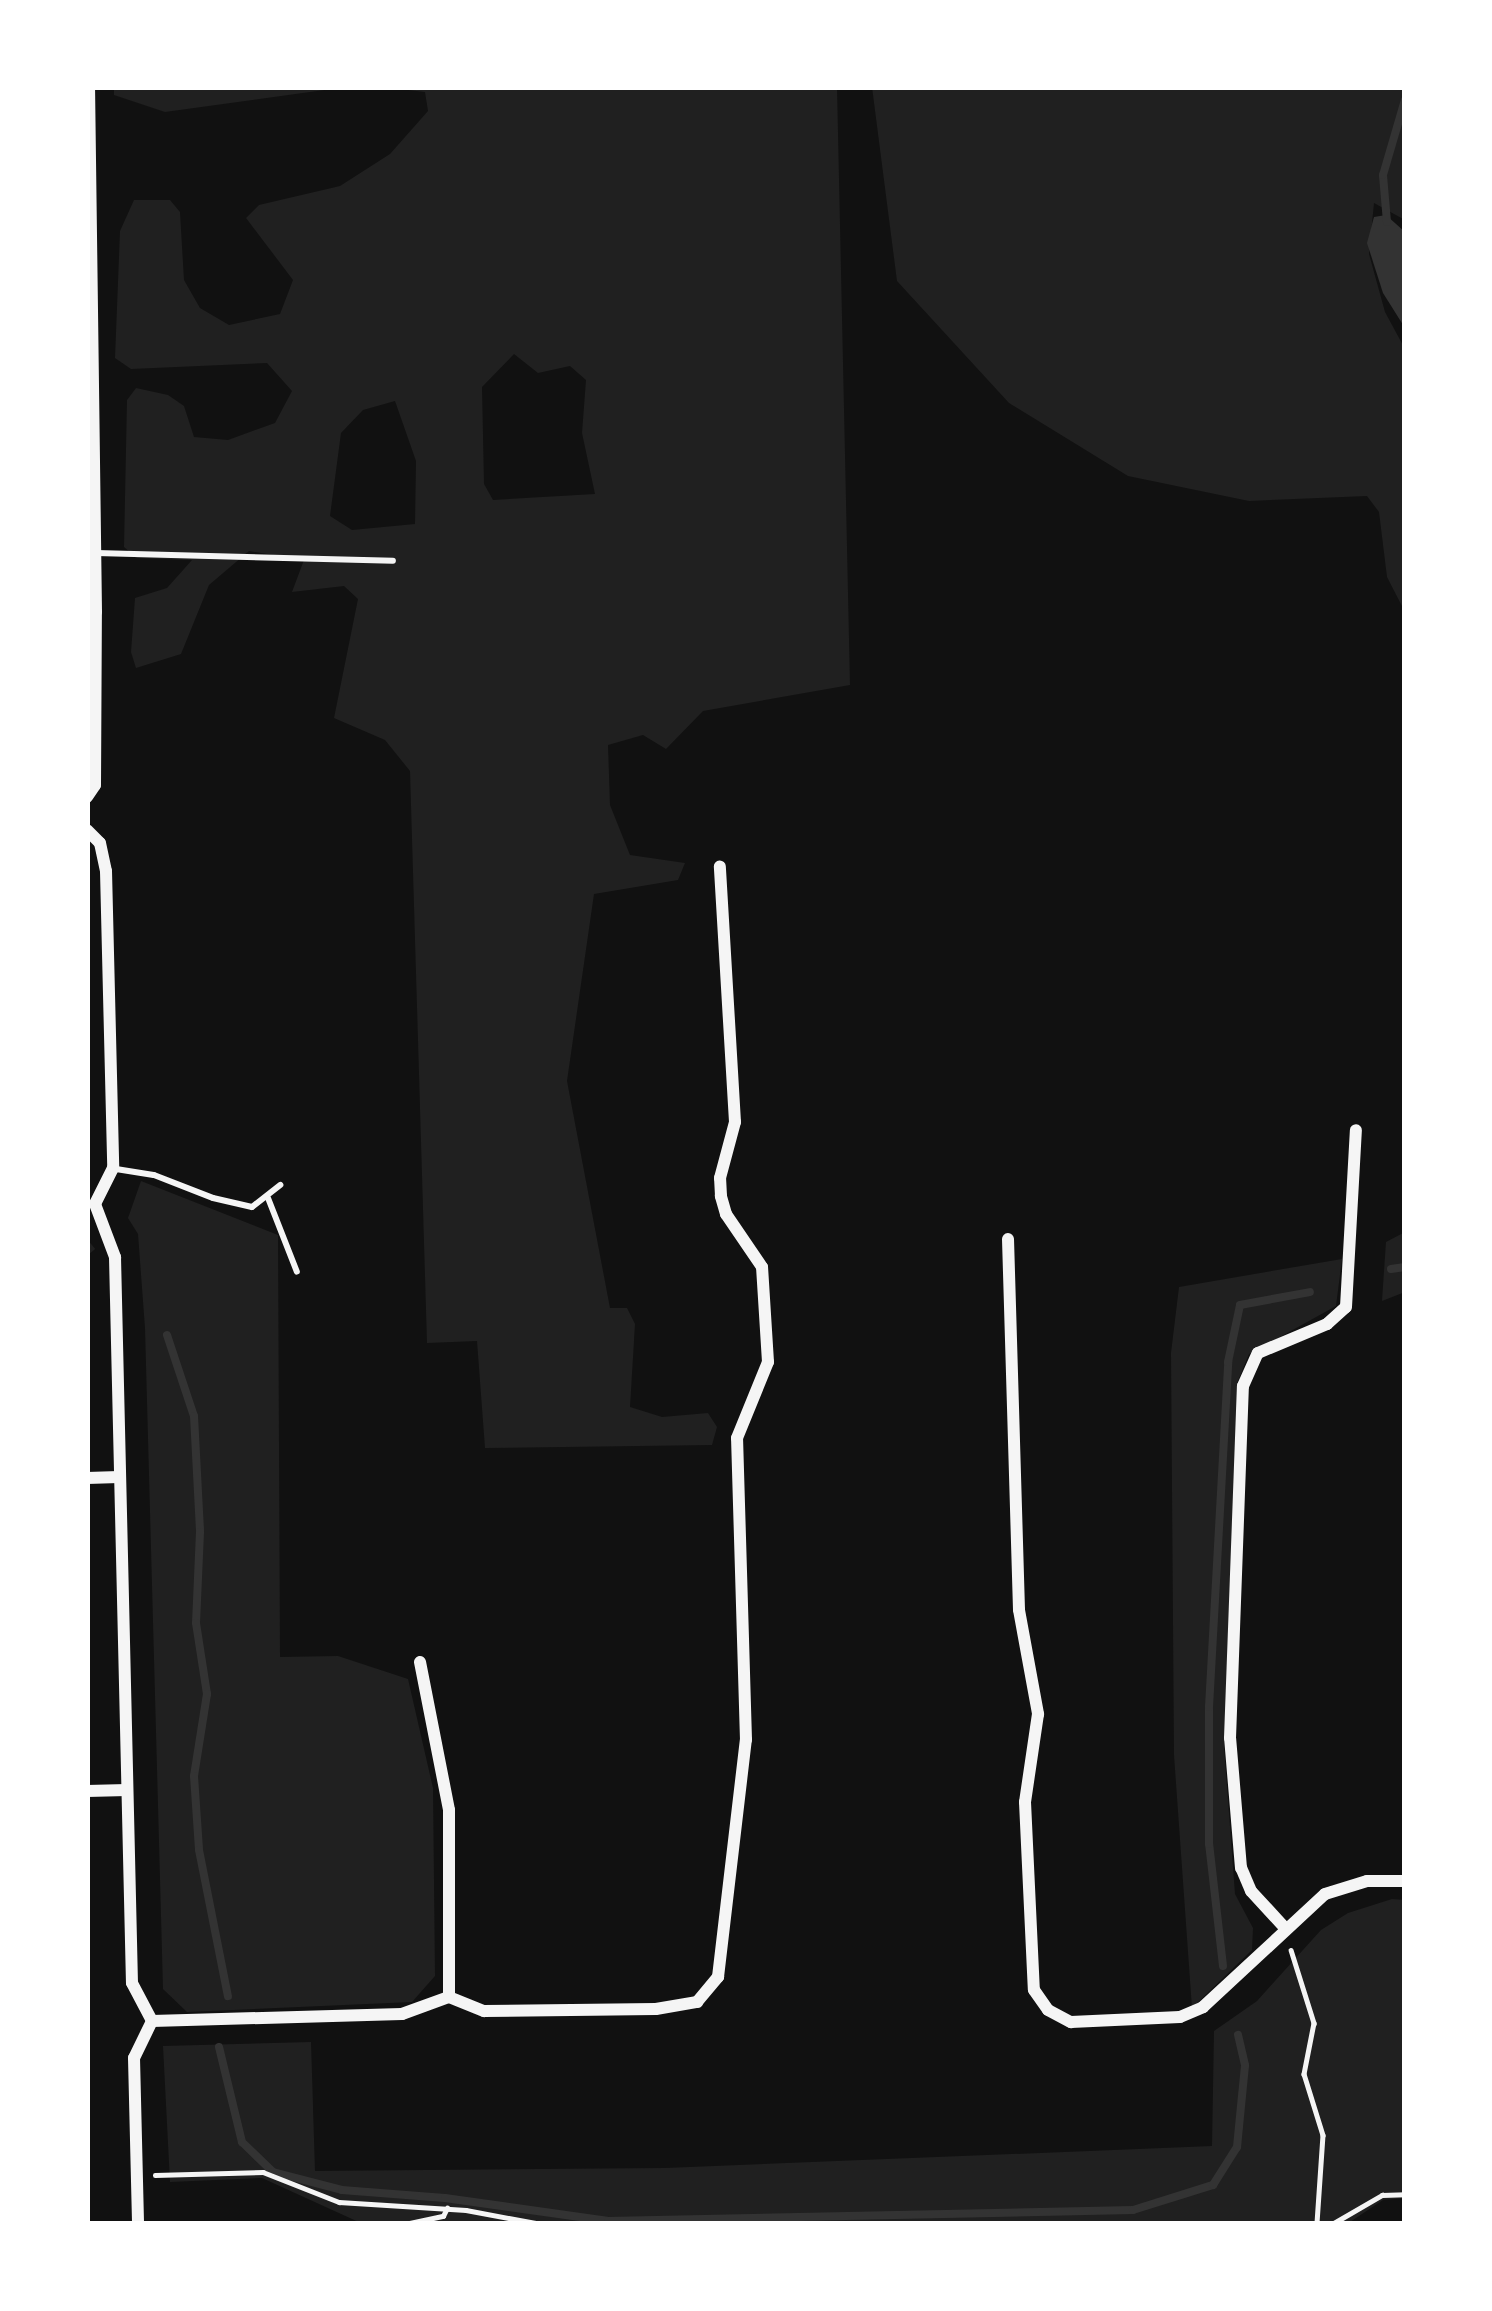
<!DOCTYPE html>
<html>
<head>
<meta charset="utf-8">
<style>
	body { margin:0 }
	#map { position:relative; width:1492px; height:2311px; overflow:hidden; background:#111; font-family:Arial,sans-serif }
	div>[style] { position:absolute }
	.green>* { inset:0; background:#202020; transform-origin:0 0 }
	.water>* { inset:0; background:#333 }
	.stream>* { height:8px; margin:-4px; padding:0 4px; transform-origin:4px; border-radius:4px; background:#333 }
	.path>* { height:4.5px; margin:-2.25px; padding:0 2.25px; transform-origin:2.25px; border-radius:2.25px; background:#f5f5f5 }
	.service>* { height:6px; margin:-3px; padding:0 3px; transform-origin:3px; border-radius:3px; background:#f5f5f5 }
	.minor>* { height:12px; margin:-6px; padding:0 6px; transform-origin:6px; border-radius:6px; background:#f5f5f5 }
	span { translate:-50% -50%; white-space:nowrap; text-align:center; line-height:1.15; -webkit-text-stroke:9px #fff; paint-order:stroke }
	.frame { position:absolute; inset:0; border:90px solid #fff; pointer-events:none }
</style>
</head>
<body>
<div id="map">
	<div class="green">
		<div style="clip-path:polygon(114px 87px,346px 87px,165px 112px,114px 95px)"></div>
		<div style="clip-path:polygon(evenodd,383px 87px,837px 87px,850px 685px,703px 711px,666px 749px,643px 735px,608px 745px,610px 805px,630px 855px,685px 863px,678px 880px,594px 894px,567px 1081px,610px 1308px,627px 1308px,635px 1324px,630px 1407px,662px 1417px,708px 1413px,717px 1427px,712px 1445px,485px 1448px,477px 1341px,427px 1343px,410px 771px,385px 740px,334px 718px,358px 599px,344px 586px,292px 592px,304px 560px,249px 551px,209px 585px,181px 654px,136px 668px,131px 652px,135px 598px,167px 588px,192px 560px,137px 558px,124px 547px,127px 400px,136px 388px,168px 395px,184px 406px,194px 437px,228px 440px,275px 423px,292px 391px,267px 363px,131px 369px,115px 358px,120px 231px,134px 200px,170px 200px,180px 212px,184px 280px,200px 308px,229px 325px,280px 314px,293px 280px,246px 218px,259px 205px,340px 186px,390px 154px,428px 111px,425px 92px,383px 87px,514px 354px,538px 373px,570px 366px,586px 380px,582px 433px,595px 494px,493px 500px,484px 484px,482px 387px,514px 354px,383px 87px,395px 401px,416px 461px,415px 524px,352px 530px,330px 516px,341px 433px,363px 410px,395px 401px)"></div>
		<div style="clip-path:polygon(872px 87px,1405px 87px,1405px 220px,1374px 203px,1369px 254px,1385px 312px,1405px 349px,1405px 612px,1387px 577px,1379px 512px,1367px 496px,1249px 501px,1128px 476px,1009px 403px,897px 281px)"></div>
		<div style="clip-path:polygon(141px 1181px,278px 1235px,280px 1657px,338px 1656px,408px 1679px,433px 1788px,435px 1976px,412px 2002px,187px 2012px,163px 1989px,145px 1328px,138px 1234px,128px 1218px)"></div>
		<div style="clip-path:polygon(1405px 1232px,1405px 1292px,1382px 1301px,1386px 1242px)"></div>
		<div style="left:87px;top:1239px;width:13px;height:87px;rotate:51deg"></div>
		<div style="clip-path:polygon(1342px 1259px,1336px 1306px,1249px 1354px,1237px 1383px,1224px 1746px,1235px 1894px,1253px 1928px,1252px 1950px,1192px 2008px,1174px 1755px,1171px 1353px,1179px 1287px)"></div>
		<div style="clip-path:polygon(1392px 1899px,1405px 1900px,1405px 2198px,1383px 2200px,1347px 2224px,363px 2224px,262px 2178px,170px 2182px,163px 2046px,311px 2042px,315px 2171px,665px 2168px,1212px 2146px,1214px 2031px,1257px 2001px,1321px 1930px,1348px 1913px)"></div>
	</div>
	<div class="water">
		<div style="clip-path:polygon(1386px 215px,1405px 232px,1405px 328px,1383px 293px,1367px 243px,1374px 217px)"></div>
	</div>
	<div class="stream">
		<div style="left:1387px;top:222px;width:47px;rotate:-94.9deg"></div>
		<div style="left:1383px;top:175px;width:78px;rotate:-73.7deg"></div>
		<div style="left:1391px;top:1269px;width:14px;rotate:-8deg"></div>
		<div style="left:167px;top:1335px;width:85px;rotate:71.6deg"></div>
		<div style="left:194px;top:1416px;width:116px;rotate:87deg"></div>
		<div style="left:200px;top:1532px;width:91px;rotate:92.5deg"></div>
		<div style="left:196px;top:1623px;width:72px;rotate:81.2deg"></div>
		<div style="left:207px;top:1694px;width:83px;rotate:99deg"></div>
		<div style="left:194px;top:1776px;width:74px;rotate:86.1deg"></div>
		<div style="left:199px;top:1850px;width:149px;rotate:78.8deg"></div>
		<div style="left:1223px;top:1966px;width:123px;rotate:-96.5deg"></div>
		<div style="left:1209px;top:1844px;width:137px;rotate:-90deg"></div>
		<div style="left:1209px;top:1707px;width:346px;rotate:-86.8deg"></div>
		<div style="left:1228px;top:1362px;width:58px;rotate:-78.1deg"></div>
		<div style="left:1240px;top:1305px;width:71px;rotate:-10.5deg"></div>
		<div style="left:219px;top:2047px;width:98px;rotate:76.4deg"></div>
		<div style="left:242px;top:2142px;width:43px;rotate:44.1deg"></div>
		<div style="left:273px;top:2172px;width:71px;rotate:14.6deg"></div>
		<div style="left:342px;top:2190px;width:103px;rotate:4.4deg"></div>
		<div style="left:445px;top:2198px;width:165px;rotate:8deg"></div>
		<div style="left:608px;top:2221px;width:525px;rotate:-1.2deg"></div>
		<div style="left:1133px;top:2210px;width:84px;rotate:-17.4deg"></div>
		<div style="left:1213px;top:2185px;width:45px;rotate:-57.7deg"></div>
		<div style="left:1237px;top:2147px;width:82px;rotate:-84.4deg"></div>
		<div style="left:1245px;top:2065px;width:31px;rotate:-103deg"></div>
	</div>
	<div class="path">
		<div style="left:1291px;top:1950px;width:77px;rotate:72.5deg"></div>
		<div style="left:1314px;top:2023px;width:52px;rotate:101.1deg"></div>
		<div style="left:1304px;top:2074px;width:64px;rotate:72.7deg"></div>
		<div style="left:1323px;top:2135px;width:89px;rotate:93.9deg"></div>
		<div style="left:155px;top:2175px;width:108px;rotate:-1.6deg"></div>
		<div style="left:263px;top:2172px;width:82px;rotate:21.5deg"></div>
		<div style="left:339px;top:2202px;width:127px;rotate:3.6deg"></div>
		<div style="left:466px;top:2210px;width:76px;rotate:10.6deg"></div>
		<div style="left:405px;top:2224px;width:39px;rotate:-12deg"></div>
		<div style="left:443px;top:2216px;width:9px;rotate:-63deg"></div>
		<div style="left:1262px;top:2224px;width:32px"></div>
		<div style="left:1332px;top:2224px;width:58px;rotate:-30.1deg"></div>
		<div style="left:1382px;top:2195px;width:23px;rotate:-2deg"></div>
	</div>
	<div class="service">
		<div style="left:96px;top:553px;width:297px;rotate:1.5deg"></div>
		<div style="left:116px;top:1169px;width:38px;rotate:9deg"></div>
		<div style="left:154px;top:1175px;width:63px;rotate:21.3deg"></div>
		<div style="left:213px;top:1198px;width:40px;rotate:13deg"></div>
		<div style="left:252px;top:1207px;width:36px;rotate:-38deg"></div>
		<div style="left:268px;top:1198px;width:79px;rotate:68.6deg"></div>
	</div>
	<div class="minor">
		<div style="left:87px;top:797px;width:14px;rotate:-56deg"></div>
		<div style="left:95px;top:785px;width:173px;rotate:-89.7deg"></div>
		<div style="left:96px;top:612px;width:525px;rotate:-90.76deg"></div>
		<div style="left:87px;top:830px;width:18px;rotate:45deg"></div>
		<div style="left:100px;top:843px;width:29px;rotate:78deg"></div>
		<div style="left:106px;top:871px;width:297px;rotate:88.6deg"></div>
		<div style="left:113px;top:1168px;width:40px;rotate:116.6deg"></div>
		<div style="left:95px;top:1204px;width:57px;rotate:69.3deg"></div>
		<div style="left:115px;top:1257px;width:726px;rotate:88.66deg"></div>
		<div style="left:132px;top:1983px;width:43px;rotate:62.2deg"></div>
		<div style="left:152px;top:2021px;width:41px;rotate:115.9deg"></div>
		<div style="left:134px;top:2058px;width:166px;rotate:88.6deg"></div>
		<div style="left:1008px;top:1239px;width:371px;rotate:88.3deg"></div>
		<div style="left:1019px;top:1610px;width:106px;rotate:79.6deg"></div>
		<div style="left:1038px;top:1714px;width:89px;rotate:98.4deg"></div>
		<div style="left:1025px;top:1802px;width:188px;rotate:87.3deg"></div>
		<div style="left:1034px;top:1990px;width:24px;rotate:55deg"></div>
		<div style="left:1048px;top:2010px;width:26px;rotate:28deg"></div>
		<div style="left:1071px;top:2022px;width:109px;rotate:-2.6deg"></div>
		<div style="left:1180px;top:2017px;width:25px;rotate:-23deg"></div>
		<div style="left:1203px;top:2007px;width:166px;rotate:-42.8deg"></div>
		<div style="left:1325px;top:1894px;width:44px;rotate:-17.2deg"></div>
		<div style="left:1367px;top:1881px;width:38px"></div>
		<div style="left:87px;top:1478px;width:32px;rotate:-2deg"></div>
		<div style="left:420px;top:1662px;width:151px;rotate:78.9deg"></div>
		<div style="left:449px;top:1810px;width:187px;rotate:90deg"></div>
		<div style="left:87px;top:1791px;width:40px;rotate:-1.4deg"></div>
		<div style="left:1285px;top:1928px;width:50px;rotate:-132.6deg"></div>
		<div style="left:1251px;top:1891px;width:25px;rotate:-113deg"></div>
		<div style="left:1241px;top:1868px;width:130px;rotate:-94.8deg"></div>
		<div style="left:1230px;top:1738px;width:352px;rotate:-87.9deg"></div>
		<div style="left:1243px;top:1386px;width:36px;rotate:-66deg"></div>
		<div style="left:1258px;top:1353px;width:75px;rotate:-22.8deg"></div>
		<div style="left:1327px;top:1324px;width:25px;rotate:-42deg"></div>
		<div style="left:1346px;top:1307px;width:177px;rotate:-86.8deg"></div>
		<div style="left:152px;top:2021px;width:250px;rotate:-1.6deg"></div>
		<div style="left:402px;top:2014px;width:50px;rotate:-19.9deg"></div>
		<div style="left:449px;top:1997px;width:38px;rotate:22deg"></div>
		<div style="left:484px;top:2011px;width:172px;rotate:-0.7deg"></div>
		<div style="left:656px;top:2009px;width:42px;rotate:-9.7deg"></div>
		<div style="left:697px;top:2002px;width:33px;rotate:-50deg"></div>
		<div style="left:718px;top:1977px;width:239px;rotate:-83.3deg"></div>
		<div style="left:746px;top:1740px;width:302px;rotate:-91.7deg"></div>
		<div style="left:737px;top:1438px;width:82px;rotate:-67.8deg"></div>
		<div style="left:768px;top:1362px;width:95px;rotate:-93.6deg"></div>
		<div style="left:762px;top:1267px;width:64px;rotate:-124.2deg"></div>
		<div style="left:726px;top:1214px;width:19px;rotate:-106deg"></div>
		<div style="left:721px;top:1196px;width:18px;rotate:-93deg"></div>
		<div style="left:720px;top:1178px;width:58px;rotate:-75deg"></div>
		<div style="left:735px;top:1122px;width:256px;rotate:-93.4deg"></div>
	</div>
	<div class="frame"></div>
</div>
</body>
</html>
